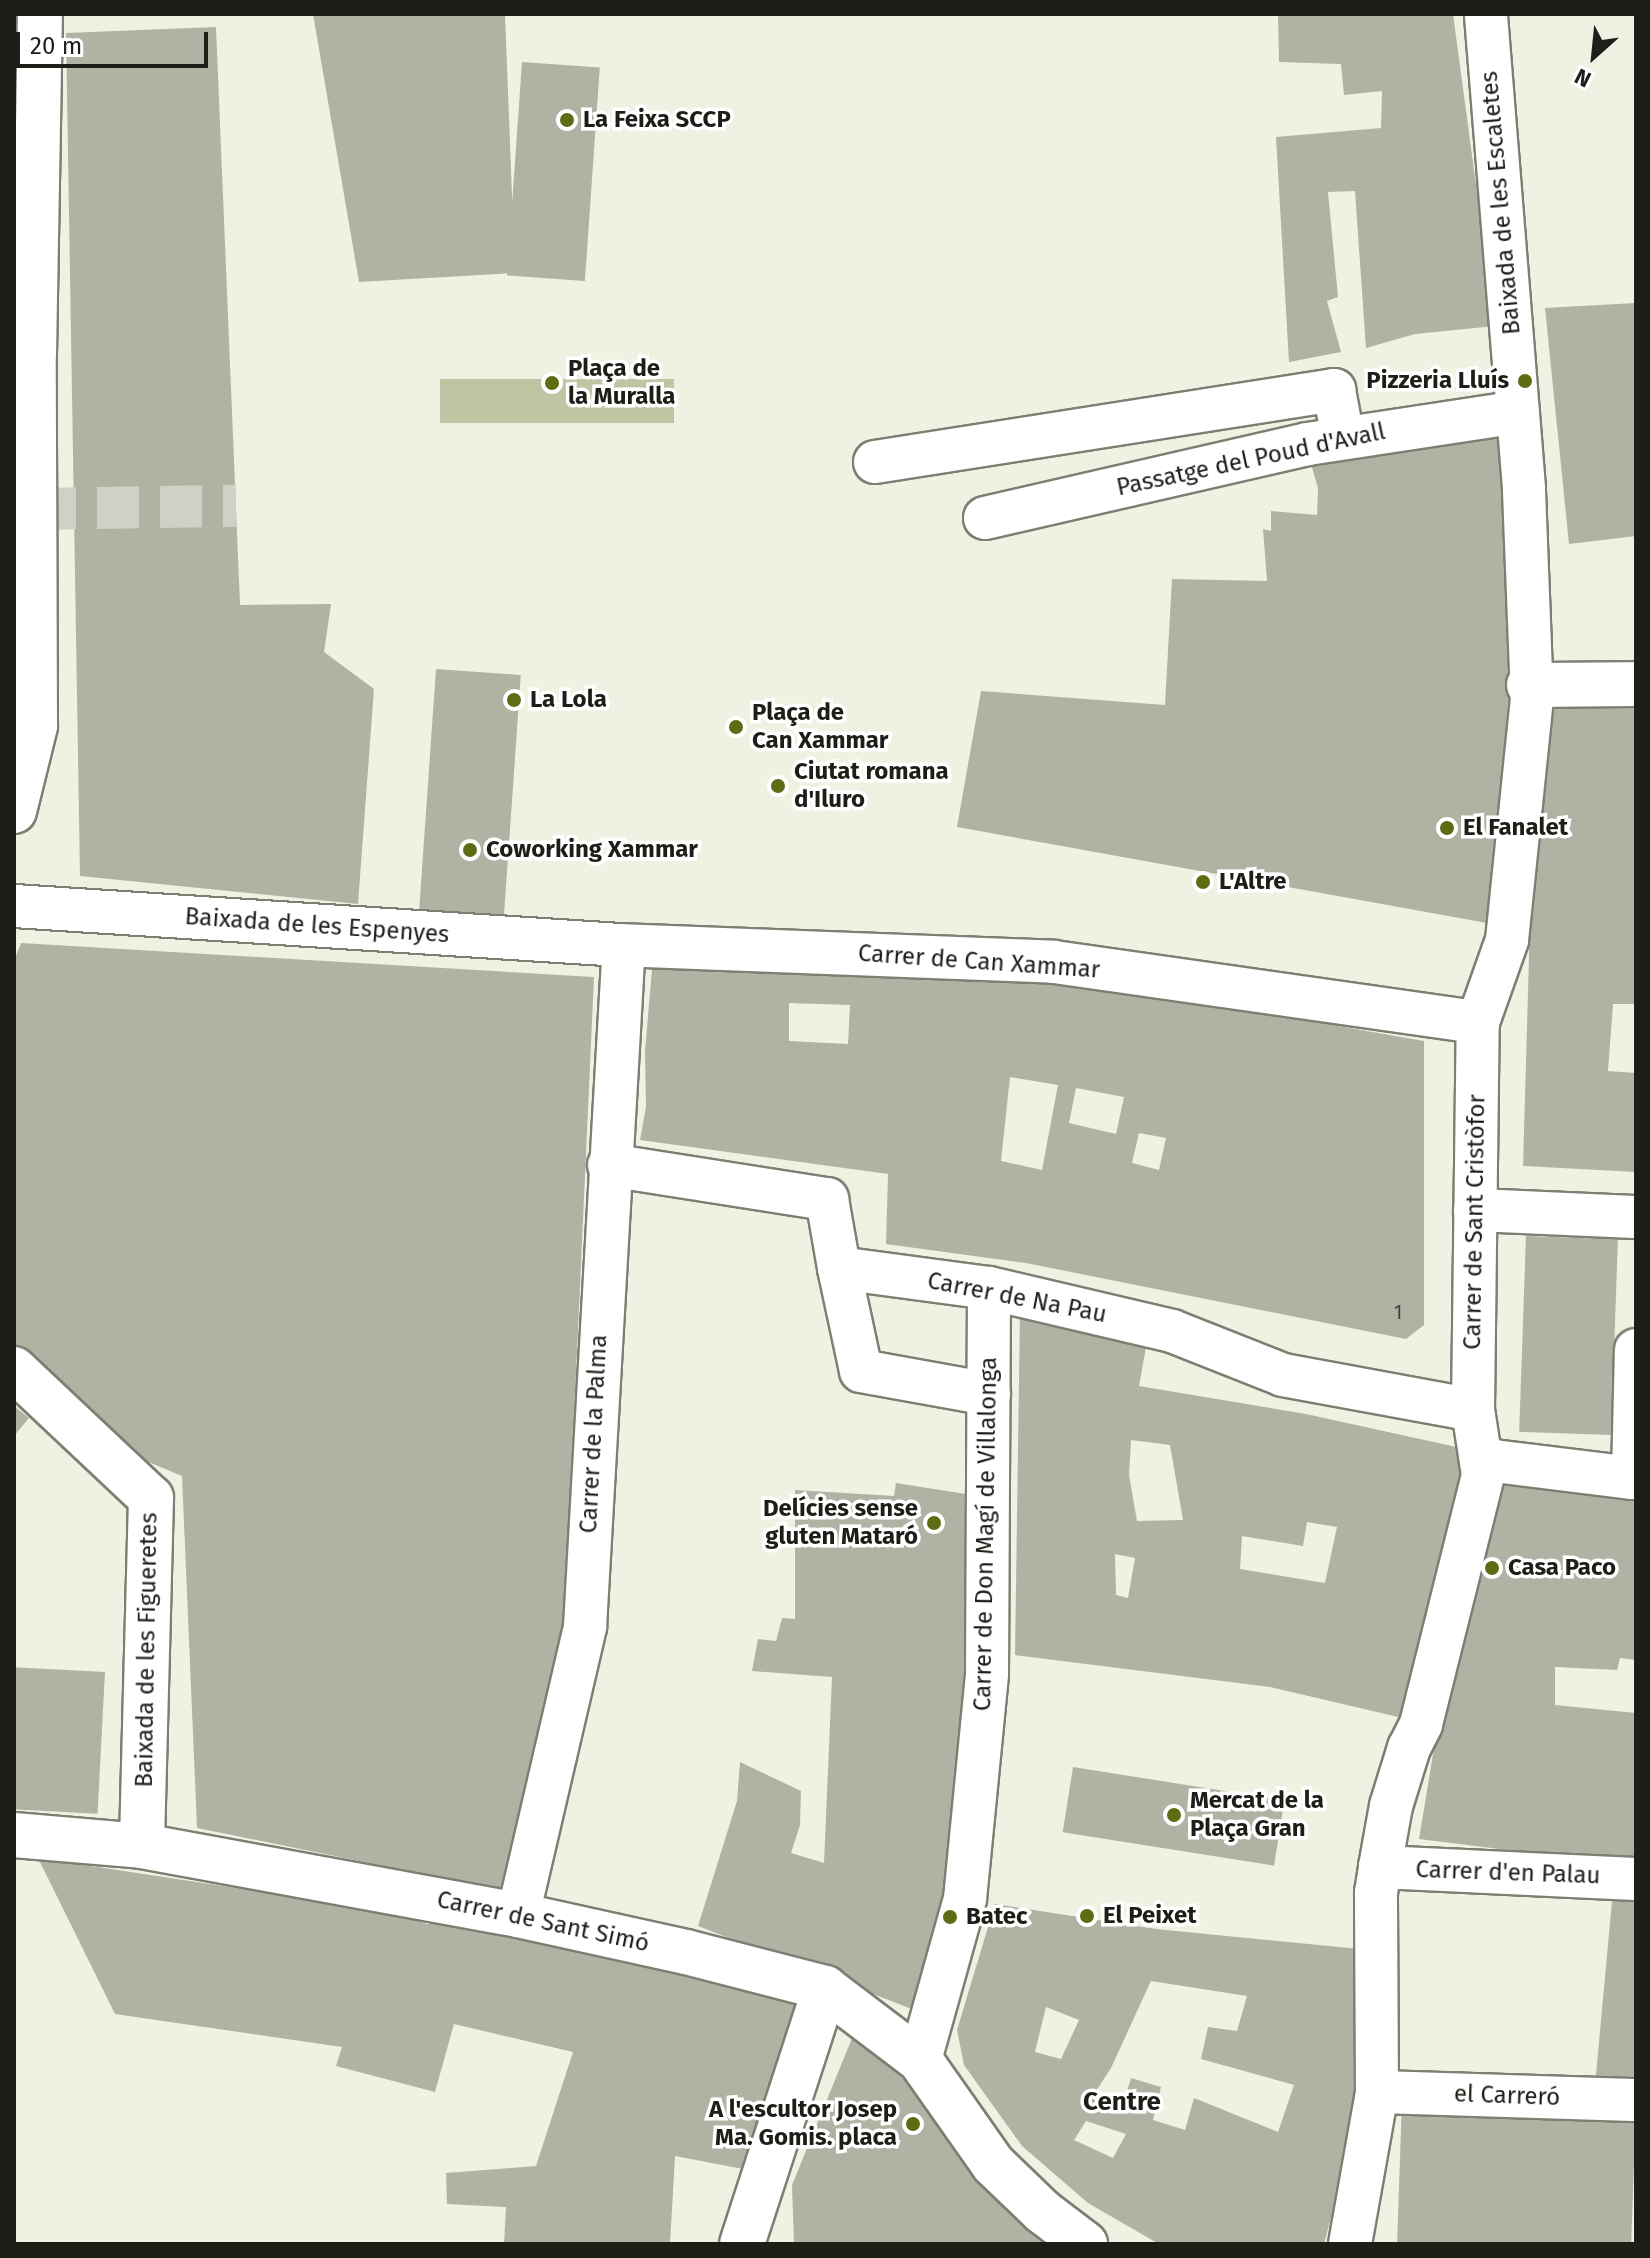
<!DOCTYPE html>
<html>
<head>
<meta charset="utf-8">
<style>
	body { margin:0 }
	#map { position:relative; width:1650px; height:2258px; overflow:hidden; background:#eef2e2; font-family:"Fira Sans",sans-serif }
	div>[style] { position:absolute }
	.green>* { inset:0; background:#bdc5a2; transform-origin:0 0 }
	.building>* { inset:0; background:#b0b3a4; transform-origin:0 0 }
	.pedestrian-tunnel>* { height:42px; margin-top:-21px; transform-origin:0; background:repeating-linear-gradient(90deg,#ced2c4 0 42px,transparent 0 63px) }
	.roads { filter:drop-shadow(2px 0 #7c7f71) drop-shadow(-2px 0 #7c7f71) drop-shadow(0 2px #7c7f71) drop-shadow(0 -2px #7c7f71) }
	.pedestrian>* { height:42px; margin:-21px; padding:0 21px; transform-origin:21px; border-radius:21px; background:#fff }
	.minor>* { height:44px; margin:-22px; padding:0 22px; transform-origin:22px; border-radius:22px; background:#fff }
	.dots>* { width:22px; height:22px; translate:-50% -50%; box-sizing:border-box; border:4px solid #fff; border-radius:50% }
	span { translate:-50% -50%; white-space:nowrap; text-align:center; line-height:1.15; -webkit-text-stroke:7px #fff; paint-order:stroke }
	.number-label { font-size:20px; color:#41433b }
	.number-label span { -webkit-text-stroke-width:0 }
	.poi-label { font-size:24px; color:#1c1e18; font-weight:700 }
	.left { translate:0 -50%; text-align:left }
	.right { translate:-100% -50%; text-align:right }
	.street-label { font-size:24px; color:#1c1e18 }
	.neighbourhood-label { font-size:26px; color:#1c1e18; font-weight:700 }
	.frame { position:absolute; inset:0; border:16px solid #1c1e18; pointer-events:none }
	.north { position:absolute; left:1554px; top:16px; width:80px; height:80px; -webkit-text-stroke:6px #fff; paint-order:stroke; rotate:207deg; font-size:22px; font-weight:700; line-height:32px; text-align:center; color:#1c1e18 }
	.north::after { content:''; display:block; margin:auto; width:28px; height:36px; background:#1c1e18; clip-path:polygon(50% 0,100% 100%,50% 72%,0 100%) }
	.scale { position:absolute; left:16px; top:32px; width:192px; height:36px; box-sizing:border-box; border:4px solid #1c1e18; border-top:0; padding-left:10px; font-size:24px; line-height:28px; white-space:nowrap; color:#1c1e18; -webkit-text-stroke:6px #fff; paint-order:stroke }
</style>
</head>
<body>
<div id="map">
	<div class="green">
		<div style="left:674px;top:379px;width:44px;height:234px;rotate:90deg"></div>
	</div>
	<div class="building">
		<div style="clip-path:polygon(313px 14px,505px 14px,515px 273px,359px 282px)"></div>
		<div style="clip-path:polygon(1278px 14px,1453px 14px,1495px 326px,1415px 334px,1366px 348px,1355px 191px,1328px 192px,1338px 297px,1327px 301px,1341px 352px,1289px 362px,1276px 137px,1381px 128px,1382px 91px,1344px 95px,1341px 64px,1279px 62px)"></div>
		<div style="clip-path:polygon(216px 27px,240px 605px,331px 604px,324px 652px,374px 689px,358px 904px,80px 876px,66px 33px)"></div>
		<div style="left:522px;top:62px;width:78px;height:214px;rotate:4deg"></div>
		<div style="clip-path:polygon(1636px 303px,1636px 536px,1569px 544px,1545px 308px)"></div>
		<div style="clip-path:polygon(1504px 431px,1508px 700px,1498px 925px,957px 827px,981px 691px,1165px 705px,1172px 579px,1267px 581px,1263px 529px,1271px 531px,1271px 511px,1317px 515px,1318px 488px,1311px 464px)"></div>
		<div style="left:436px;top:669px;width:85px;height:241px;rotate:4deg"></div>
		<div style="clip-path:polygon(1636px 697px,1636px 1004px,1613px 1004px,1608px 1071px,1636px 1073px,1636px 1172px,1523px 1166px,1530px 922px,1546px 698px)"></div>
		<div style="clip-path:polygon(21px 943px,594px 977px,564px 1639px,506px 1891px,197px 1828px,182px 1476px,127px 1453px,14px 1344px,14px 961px)"></div>
		<div style="clip-path:polygon(evenodd,653px 958px,991px 975px,1196px 1001px,1424px 1041px,1424px 1325px,1406px 1339px,1026px 1263px,886px 1244px,888px 1174px,640px 1140px,646px 1107px,645px 1051px,653px 958px,789px 1003px,850px 1005px,848px 1044px,789px 1041px,789px 1003px,653px 958px,1010px 1077px,1058px 1085px,1042px 1170px,1001px 1161px,1010px 1077px,653px 958px,1076px 1088px,1124px 1097px,1116px 1134px,1069px 1123px,1076px 1088px,653px 958px,1139px 1133px,1166px 1138px,1159px 1170px,1132px 1163px,1139px 1133px)"></div>
		<div style="left:1526px;top:1236px;width:92px;height:196px;rotate:2deg"></div>
		<div style="clip-path:polygon(evenodd,1020px 1311px,1148px 1336px,1139px 1386px,1306px 1414px,1470px 1450px,1411px 1720px,1270px 1687px,1015px 1655px,1020px 1311px,1131px 1440px,1170px 1445px,1183px 1520px,1137px 1521px,1129px 1475px,1131px 1440px,1020px 1311px,1307px 1522px,1337px 1527px,1325px 1583px,1240px 1569px,1242px 1536px,1303px 1546px,1307px 1522px,1020px 1311px,1115px 1554px,1135px 1558px,1128px 1598px,1116px 1595px,1115px 1554px)"></div>
		<div style="clip-path:polygon(14px 1406px,29px 1418px,14px 1436px)"></div>
		<div style="clip-path:polygon(1495px 1477px,1636px 1490px,1636px 1660px,1620px 1658px,1617px 1670px,1555px 1667px,1555px 1705px,1636px 1713px,1636px 1866px,1419px 1839px,1435px 1742px)"></div>
		<div style="clip-path:polygon(896px 1483px,978px 1496px,960px 1862px,922px 2013px,698px 1926px,737px 1801px,740px 1762px,801px 1791px,800px 1825px,791px 1853px,824px 1863px,832px 1677px,752px 1671px,758px 1639px,776px 1641px,782px 1618px,795px 1619px,795px 1490px,894px 1496px)"></div>
		<div style="left:105px;top:1672px;width:142px;height:91px;rotate:93deg"></div>
		<div style="left:1073px;top:1767px;width:214px;height:66px;rotate:9deg"></div>
		<div style="clip-path:polygon(38px 1858px,387px 1911px,427px 1924px,483px 1921px,801px 2002px,743px 2169px,675px 2156px,670px 2244px,504px 2244px,506px 2207px,447px 2204px,446px 2173px,536px 2166px,573px 2052px,454px 2024px,435px 2092px,336px 2066px,342px 2047px,115px 2014px)"></div>
		<div style="clip-path:polygon(1613px 1890px,1636px 1892px,1636px 2087px,1595px 2086px)"></div>
		<div style="clip-path:polygon(evenodd,995px 1904px,1156px 1929px,1370px 1950px,1362px 2070px,1350px 2146px,1324px 2244px,1159px 2244px,1088px 2203px,1022px 2146px,964px 2065px,957px 2030px,995px 1904px,1151px 1981px,1247px 1996px,1237px 2031px,1208px 2027px,1201px 2059px,1294px 2085px,1278px 2132px,1194px 2098px,1185px 2130px,1153px 2120px,1161px 2087px,1131px 2078px,1123px 2104px,1096px 2091px,1111px 2068px,1151px 1981px,995px 1904px,1046px 2007px,1079px 2020px,1061px 2059px,1035px 2052px,1046px 2007px,995px 1904px,1086px 2121px,1126px 2134px,1113px 2158px,1074px 2140px,1086px 2121px)"></div>
		<div style="clip-path:polygon(855px 2031px,934px 2110px,1050px 2244px,794px 2244px,792px 2185px)"></div>
		<div style="left:1402px;top:2102px;width:234px;height:143px;rotate:2deg"></div>
	</div>
	<div class="pedestrian-tunnel">
		<div style="left:34px;top:509px;width:202px;rotate:-0.9deg"></div>
	</div>
	<div class="roads">
		<div class="pedestrian">
			<div style="left:875px;top:462px;width:465px;rotate:-8.9deg"></div>
			<div style="left:1334px;top:390px;width:49px;rotate:79.4deg"></div>
			<div style="left:985px;top:518px;width:330px;rotate:-12.9deg"></div>
			<div style="left:1307px;top:444px;width:213px;rotate:-8.6deg"></div>
			<div style="left:14px;top:906px;width:607px;rotate:3.68deg"></div>
			<div style="left:620px;top:945px;width:434px;rotate:2.2deg"></div>
			<div style="left:1054px;top:962px;width:428px;rotate:8.1deg"></div>
			<div style="left:609px;top:1165px;width:221px;rotate:8.9deg"></div>
			<div style="left:827px;top:1199px;width:70px;rotate:80.1deg"></div>
			<div style="left:839px;top:1268px;width:151px;rotate:7.6deg"></div>
			<div style="left:989px;top:1288px;width:188px;rotate:13.2deg"></div>
			<div style="left:1172px;top:1331px;width:119px;rotate:21.6deg"></div>
			<div style="left:1283px;top:1375px;width:193px;rotate:10.4deg"></div>
			<div style="left:1475px;top:1210px;width:161px;rotate:2.5deg"></div>
			<div style="left:839px;top:1268px;width:105px;rotate:77.9deg"></div>
			<div style="left:861px;top:1371px;width:130px;rotate:10.2deg"></div>
			<div style="left:1480px;top:1454px;width:16px;rotate:27deg"></div>
			<div style="left:1494px;top:1461px;width:140px;rotate:7deg"></div>
			<div style="left:1633px;top:1478px;width:128px;rotate:-88.7deg"></div>
			<div style="left:1380px;top:1867px;width:256px;rotate:2.7deg"></div>
			<div style="left:518px;top:1915px;width:296px;rotate:-76.9deg"></div>
			<div style="left:585px;top:1627px;width:668px;rotate:-86.74deg"></div>
			<div style="left:623px;top:960px;width:15px;rotate:-101deg"></div>
			<div style="left:920px;top:2060px;width:167px;rotate:-74.4deg"></div>
			<div style="left:965px;top:1899px;width:226px;rotate:-84.4deg"></div>
			<div style="left:987px;top:1674px;width:386px;rotate:-89.7deg"></div>
			<div style="left:1377px;top:2092px;width:259px;rotate:1.8deg"></div>
			<div style="left:1350px;top:2244px;width:154px;rotate:-79.9deg"></div>
			<div style="left:1377px;top:2092px;width:199px;rotate:-90.3deg"></div>
			<div style="left:1376px;top:1893px;width:26px;rotate:-81deg"></div>
			<div style="left:1380px;top:1867px;width:62px;rotate:-79.8deg"></div>
			<div style="left:1391px;top:1806px;width:61px;rotate:-72.8deg"></div>
			<div style="left:1409px;top:1748px;width:27px;rotate:-63deg"></div>
			<div style="left:1421px;top:1724px;width:257px;rotate:-76deg"></div>
			<div style="left:1483px;top:1475px;width:66px;rotate:-98.7deg"></div>
			<div style="left:1473px;top:1410px;width:388px;rotate:-89.3deg"></div>
			<div style="left:1478px;top:1022px;width:87px;rotate:-70.5deg"></div>
			<div style="left:1507px;top:940px;width:242px;rotate:-84.1deg"></div>
			<div style="left:1532px;top:699px;width:211px;rotate:-92.2deg"></div>
			<div style="left:1524px;top:488px;width:476px;rotate:-94.6deg"></div>
		</div>
		<div class="minor">
			<div style="left:1529px;top:685px;width:107px;rotate:-0.5deg"></div>
			<div style="left:14px;top:811px;width:88px;rotate:-76.1deg"></div>
			<div style="left:35px;top:726px;width:372px;rotate:-90.2deg"></div>
			<div style="left:34px;top:354px;width:340px;rotate:-89deg"></div>
			<div style="left:14px;top:1369px;width:188px;rotate:43.3deg"></div>
			<div style="left:151px;top:1498px;width:348px;rotate:91.5deg"></div>
			<div style="left:14px;top:1835px;width:128px;rotate:4.9deg"></div>
			<div style="left:142px;top:1846px;width:382px;rotate:10.4deg"></div>
			<div style="left:518px;top:1915px;width:172px;rotate:12.4deg"></div>
			<div style="left:686px;top:1952px;width:144px;rotate:14.5deg"></div>
			<div style="left:825px;top:1988px;width:119px;rotate:37.2deg"></div>
			<div style="left:920px;top:2060px;width:127px;rotate:54.9deg"></div>
			<div style="left:993px;top:2164px;width:69px;rotate:43.8deg"></div>
			<div style="left:1043px;top:2212px;width:53px;rotate:37.3deg"></div>
			<div style="left:742px;top:2244px;width:269px;rotate:-72deg"></div>
		</div>
	</div>
	<div class="dots">
		<div style="left:567px;top:120px;background:#5f6c14"></div>
		<div style="left:1525px;top:381px;background:#5f6c14"></div>
		<div style="left:552px;top:383px;background:#5f6c14"></div>
		<div style="left:514px;top:700px;background:#5f6c14"></div>
		<div style="left:736px;top:727px;background:#5f6c14"></div>
		<div style="left:778px;top:786px;background:#5f6c14"></div>
		<div style="left:1447px;top:828px;background:#5f6c14"></div>
		<div style="left:470px;top:850px;background:#5f6c14"></div>
		<div style="left:1203px;top:882px;background:#5f6c14"></div>
		<div style="left:934px;top:1523px;background:#5f6c14"></div>
		<div style="left:1492px;top:1568px;background:#5f6c14"></div>
		<div style="left:1174px;top:1815px;background:#5f6c14"></div>
		<div style="left:1087px;top:1916px;background:#5f6c14"></div>
		<div style="left:950px;top:1917px;background:#5f6c14"></div>
		<div style="left:913px;top:2124px;background:#5f6c14"></div>
	</div>
	<div class="number-label">
		<span style="left:1398px;top:1312px">1</span>
	</div>
	<div class="poi-label">
		<span class="left" style="left:583px;top:120px">La Feixa SCCP</span>
		<span class="left" style="left:568px;top:383px">Plaça de<br>la Muralla</span>
		<span class="right" style="left:1509px;top:381px">Pizzeria Lluís</span>
		<span class="left" style="left:530px;top:700px">La Lola</span>
		<span class="left" style="left:752px;top:727px">Plaça de<br>Can Xammar</span>
		<span class="left" style="left:794px;top:786px">Ciutat romana<br>d'Iluro</span>
		<span class="left" style="left:1463px;top:828px">El Fanalet</span>
		<span class="left" style="left:486px;top:850px">Coworking Xammar</span>
		<span class="left" style="left:1219px;top:882px">L'Altre</span>
		<span class="right" style="left:918px;top:1523px">Delícies sense<br>gluten Mataró</span>
		<span class="left" style="left:1508px;top:1568px">Casa Paco</span>
		<span class="left" style="left:1190px;top:1815px">Mercat de la<br>Plaça Gran</span>
		<span class="left" style="left:1103px;top:1916px">El Peixet</span>
		<span class="left" style="left:966px;top:1917px">Batec</span>
		<span class="right" style="left:897px;top:2124px">A l'escultor Josep<br>Ma. Gomis. placa</span>
	</div>
	<div class="street-label">
		<span style="left:1501px;top:203px;rotate:-95deg">Baixada de les Escaletes</span>
		<span style="left:1251px;top:460px;rotate:-12deg">Passatge del Poud d'Avall</span>
		<span style="left:317px;top:926px;rotate:4deg">Baixada de les Espenyes</span>
		<span style="left:979px;top:962px;rotate:4deg">Carrer de Can Xammar</span>
		<span style="left:1475px;top:1222px;rotate:-89deg">Carrer de Sant Cristòfor</span>
		<span style="left:1017px;top:1298px;rotate:11deg">Carrer de Na Pau</span>
		<span style="left:594px;top:1434px;rotate:-87deg">Carrer de la Palma</span>
		<span style="left:986px;top:1534px;rotate:-89deg">Carrer de Don Magí de Villalonga</span>
		<span style="left:147px;top:1650px;rotate:-89deg">Baixada de les Figueretes</span>
		<span style="left:1508px;top:1873px;rotate:2deg">Carrer d'en Palau</span>
		<span style="left:543px;top:1922px;rotate:12deg">Carrer de Sant Simó</span>
		<span style="left:1507px;top:2096px;rotate:2deg">el Carreró</span>
	</div>
	<div class="neighbourhood-label">
		<span style="left:1122px;top:2102px">Centre</span>
	</div>
	<div class="frame"></div>
	<div class="north">N</div>
	<div class="scale">20 m</div>
</div>
</body>
</html>
